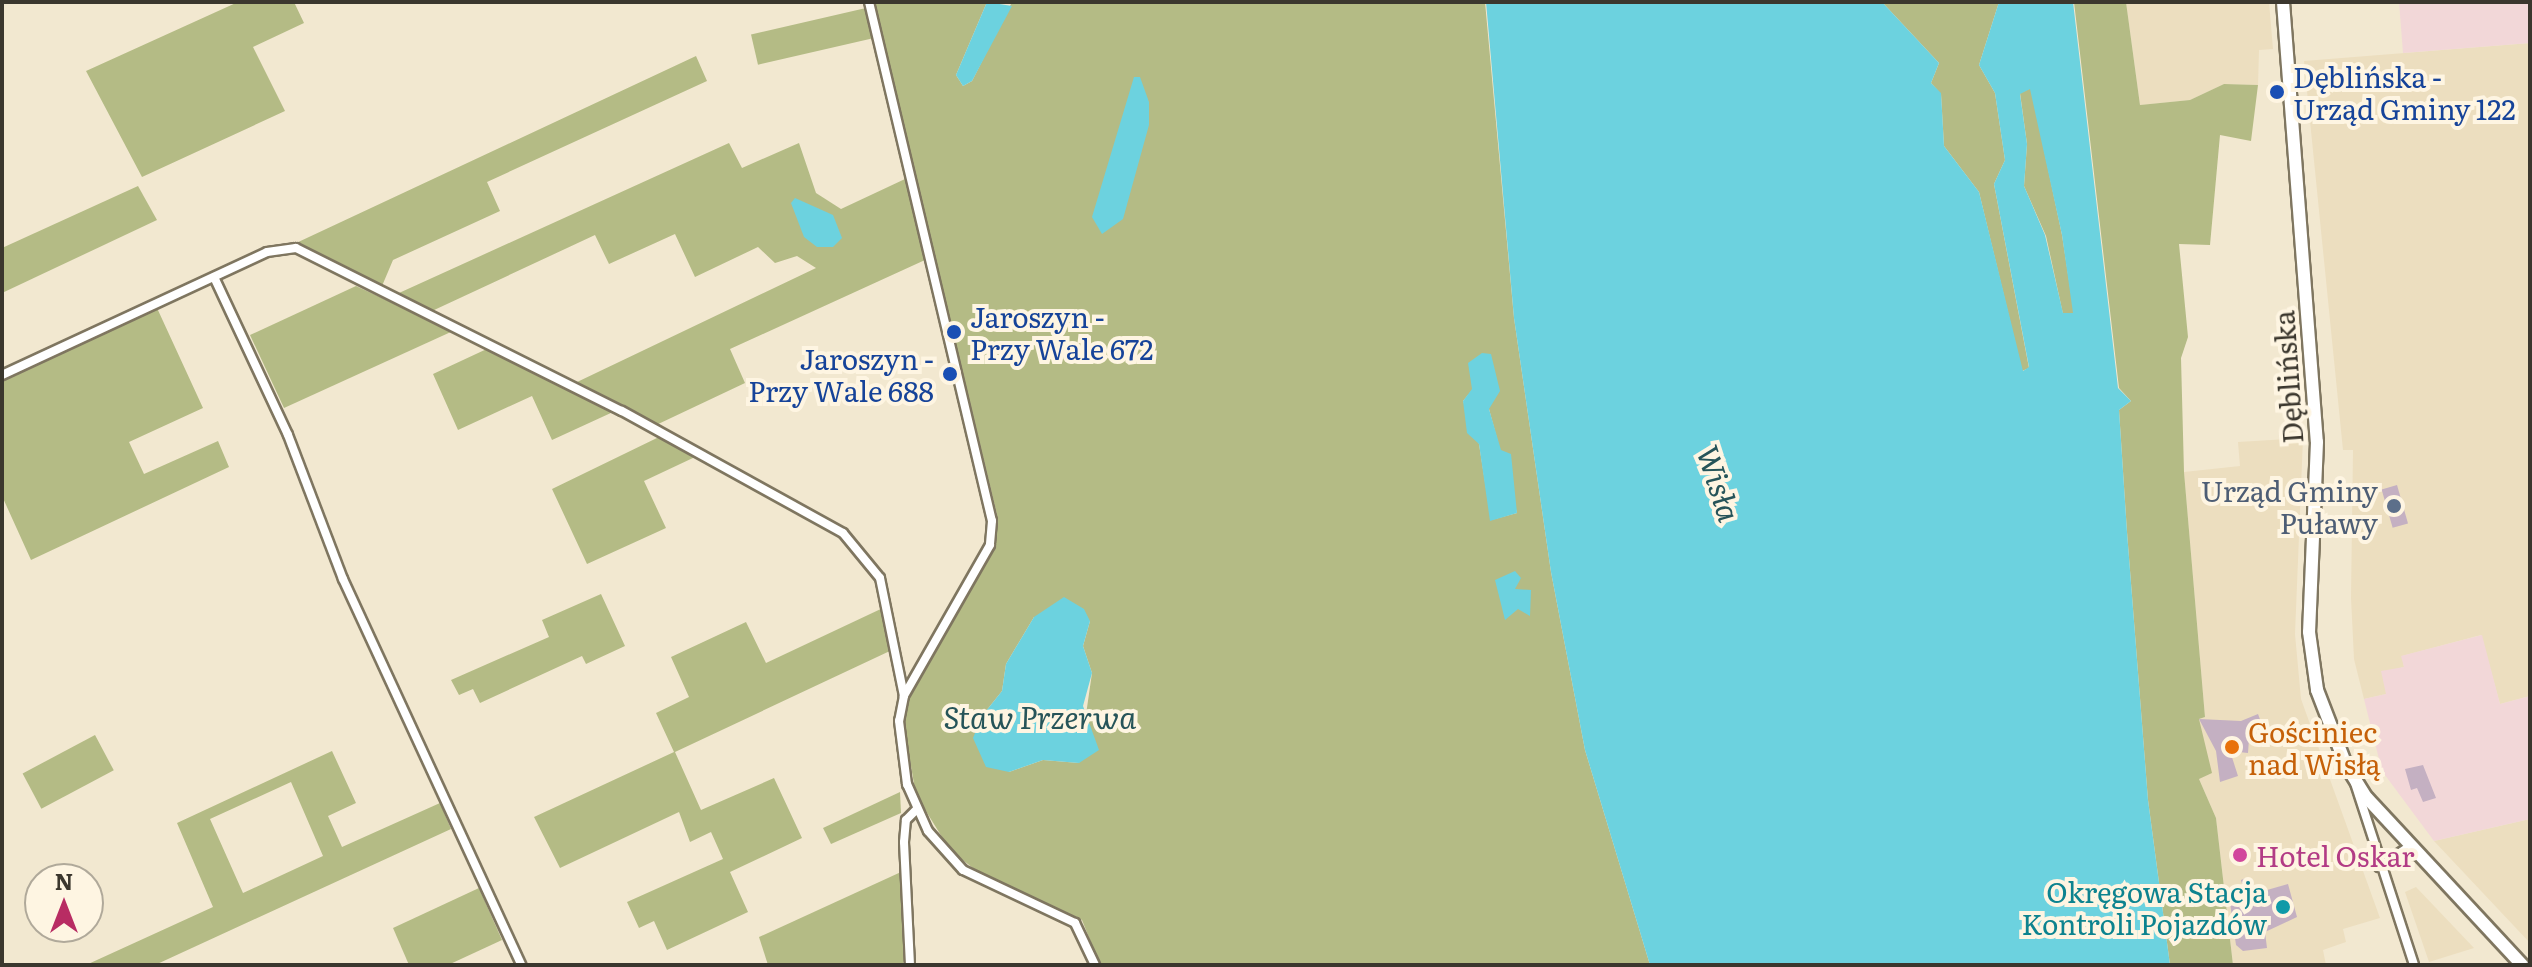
<!DOCTYPE html>
<html>
<head>
<meta charset="utf-8">
<style>
	body { margin:0 }
	#map { position:relative; width:2532px; height:967px; overflow:hidden; background:#f2e8d0; font-family:Literata,serif }
	div>[style] { position:absolute }
	.built>* { inset:0; background:#ecdebf }
	.industrial>* { inset:0; background:#f2d7d8 }
	.green>* { inset:0; background:#b4bb85; transform-origin:0 0 }
	.water>* { inset:0; background:#6cd2df }
	.building>* { inset:0; background:#c4b0c2; transform-origin:0 0 }
	.roads { filter:drop-shadow(2px 0 #7f7660) drop-shadow(-2px 0 #7f7660) drop-shadow(0 2px #7f7660) drop-shadow(0 -2px #7f7660) }
	.street>* { height:8px; margin:-4px; padding:0 4px; transform-origin:4px; border-radius:4px; background:#fff }
	.secondary>* { height:12px; margin:-6px; padding:0 6px; transform-origin:6px; border-radius:6px; background:#fff }
	.dots>* { width:22px; height:22px; translate:-50% -50%; box-sizing:border-box; border:4px solid #fef5e2; border-radius:50% }
	span { translate:-50% -50%; white-space:nowrap; text-align:center; line-height:1.15; -webkit-text-stroke:8px #fef5e2; paint-order:stroke }
	.transit-label { font-size:28px; color:#164399 }
	.left { translate:0 -50%; text-align:left }
	.right { translate:-100% -50%; text-align:right }
	.street-label { font-size:28px; color:#3b372e }
	.service-label { font-size:28px; color:#4e5e75 }
	.food-label { font-size:28px; color:#c56008 }
	.hotel-label { font-size:28px; color:#b23c85 }
	.culture-label { font-size:28px; color:#0d838f }
	.water-label { font-size:30px; color:#265459; font-style:italic }
	.frame { position:absolute; inset:0; border:4px solid #3b372e; pointer-events:none }
	.north { position:absolute; left:24px; top:863px; width:80px; height:80px; box-sizing:border-box; background:#fef5e2; border:2px solid #b0a99a; border-radius:50%; rotate:0deg; font-size:22px; font-weight:700; line-height:32px; text-align:center; color:#3b372e }
	.north::after { content:''; display:block; margin:auto; width:28px; height:36px; background:#b82c63; clip-path:polygon(50% 0,100% 100%,50% 72%,0 100%) }
</style>
</head>
<body>
<div id="map">
	<div class="built">
		<div style="clip-path:polygon(2126px 2px,2269px 2px,2273px 49px,2259px 50px,2258px 85px,2224px 84px,2190px 100px,2140px 105px)"></div>
		<div style="clip-path:polygon(2530px 43px,2530px 696px,2500px 704px,2481px 635px,2402px 656px,2404px 667px,2385px 672px,2386px 694px,2364px 699px,2354px 659px,2351px 598px,2353px 450px,2343px 450px,2304px 61px)"></div>
		<div style="clip-path:polygon(2303px 438px,2295px 634px,2301px 699px,2380px 918px,2343px 929px,2346px 942px,2323px 950px,2326px 965px,2233px 965px,2216px 818px,2199px 779px,2199px 719px,2205px 717px,2184px 472px,2240px 466px,2238px 442px)"></div>
		<div style="clip-path:polygon(2530px 819px,2530px 943px,2434px 841px)"></div>
		<div style="clip-path:polygon(2416px 887px,2474px 948px,2429px 962px,2405px 892px)"></div>
	</div>
	<div class="industrial">
		<div style="clip-path:polygon(2399px 2px,2530px 2px,2530px 43px,2403px 53px)"></div>
		<div style="clip-path:polygon(2482px 635px,2500px 704px,2530px 696px,2530px 819px,2434px 841px,2382px 771px,2364px 699px,2386px 694px,2381px 671px,2404px 667px,2401px 656px)"></div>
	</div>
	<div class="green">
		<div style="clip-path:polygon(238px 2px,294px 2px,304px 23px,253px 47px,285px 111px,142px 177px,86px 71px)"></div>
		<div style="clip-path:polygon(evenodd,874px 2px,987px 2px,956px 75px,963px 86px,972px 81px,1012px 2px,1485px 2px,1514px 318px,1551px 572px,1585px 750px,1650px 965px,1100px 965px,1082px 920px,978px 872px,950px 850px,916px 795px,904px 726px,908px 700px,993px 546px,997px 515px,874px 2px,1473px 389px,1489px 409px,1517px 513px,1491px 520px,1479px 444px,1463px 401px,1473px 389px,874px 2px,1034px 617px,1090px 621px,1083px 646px,1092px 673px,1079px 763px,1043px 760px,1009px 772px,982px 716px,1002px 691px,1006px 664px,1034px 617px)"></div>
		<div style="clip-path:polygon(1882px 2px,1999px 2px,1979px 65px,1995px 93px,2005px 160px,1994px 184px,2029px 368px,2022px 371px,1979px 192px,1944px 146px,1941px 94px,1931px 83px,1939px 63px)"></div>
		<div style="clip-path:polygon(2074px 2px,2126px 2px,2140px 105px,2190px 100px,2224px 84px,2258px 85px,2251px 141px,2220px 135px,2210px 245px,2179px 244px,2188px 337px,2181px 358px,2184px 472px,2205px 717px,2199px 719px,2212px 773px,2199px 779px,2216px 818px,2233px 965px,2170px 965px,2148px 800px,2127px 532px,2119px 410px,2131px 401px,2119px 388px)"></div>
		<div style="left:866px;top:8px;width:31px;height:118px;rotate:77deg"></div>
		<div style="clip-path:polygon(696px 56px,707px 81px,487px 182px,500px 211px,393px 260px,382px 286px,294px 244px)"></div>
		<div style="clip-path:polygon(2031px 88px,2062px 235px,2074px 313px,2063px 314px,2046px 236px,2024px 186px,2027px 144px,2020px 93px)"></div>
		<div style="clip-path:polygon(729px 143px,742px 168px,799px 143px,816px 193px,841px 209px,905px 179px,925px 260px,730px 349px,745px 383px,654px 426px,575px 383px,816px 268px,797px 256px,775px 263px,758px 247px,695px 277px,675px 234px,609px 264px,595px 235px,432px 311px,399px 293px)"></div>
		<div style="clip-path:polygon(138px 186px,157px 220px,2px 293px,2px 248px)"></div>
		<div style="clip-path:polygon(356px 286px,453px 331px,284px 408px,250px 335px)"></div>
		<div style="clip-path:polygon(157px 308px,203px 408px,129px 442px,144px 474px,218px 441px,229px 467px,31px 560px,2px 496px,2px 380px)"></div>
		<div style="clip-path:polygon(491px 347px,613px 412px,552px 440px,532px 396px,458px 430px,433px 374px)"></div>
		<div style="clip-path:polygon(659px 437px,695px 457px,644px 481px,666px 528px,587px 564px,552px 489px)"></div>
		<div style="clip-path:polygon(601px 594px,625px 646px,586px 664px,582px 656px,480px 703px,473px 689px,459px 695px,451px 680px,549px 637px,542px 620px)"></div>
		<div style="clip-path:polygon(885px 607px,892px 650px,675px 752px,701px 810px,774px 778px,802px 838px,730px 872px,748px 912px,667px 950px,654px 921px,639px 928px,627px 902px,723px 859px,711px 832px,690px 842px,679px 812px,560px 868px,534px 817px,674px 752px,656px 713px,689px 697px,671px 657px,746px 622px,766px 663px)"></div>
		<div style="left:95px;top:735px;width:40px;height:82px;rotate:62deg"></div>
		<div style="clip-path:polygon(evenodd,332px 751px,356px 803px,328px 816px,342px 847px,440px 803px,451px 829px,155px 965px,86px 965px,213px 907px,177px 823px,332px 751px,291px 782px,323px 856px,243px 893px,210px 819px,291px 782px)"></div>
		<div style="clip-path:polygon(900px 792px,901px 813px,831px 844px,823px 828px)"></div>
		<div style="clip-path:polygon(901px 872px,907px 957px,902px 965px,768px 965px,759px 937px)"></div>
		<div style="clip-path:polygon(479px 888px,502px 940px,448px 965px,409px 965px,393px 928px)"></div>
	</div>
	<div class="water">
		<div style="clip-path:polygon(987px 2px,1012px 6px,972px 81px,963px 86px,956px 75px)"></div>
		<div style="clip-path:polygon(evenodd,1486px 2px,1882px 2px,1939px 63px,1931px 83px,1941px 93px,1944px 146px,1979px 192px,2023px 371px,2029px 367px,1994px 184px,2005px 160px,1995px 93px,1979px 65px,1999px 2px,2073px 2px,2118px 388px,2131px 401px,2119px 410px,2127px 532px,2148px 800px,2170px 965px,1650px 965px,1585px 750px,1551px 572px,1514px 318px,1486px 2px,2030px 89px,2062px 235px,2073px 313px,2063px 313px,2045px 235px,2024px 186px,2027px 144px,2020px 94px,2030px 89px)"></div>
		<div style="clip-path:polygon(1134px 77px,1140px 77px,1149px 102px,1149px 125px,1123px 219px,1102px 234px,1092px 217px)"></div>
		<div style="clip-path:polygon(795px 198px,833px 215px,842px 238px,833px 247px,817px 247px,804px 237px,791px 203px)"></div>
		<div style="clip-path:polygon(1482px 353px,1491px 354px,1500px 391px,1489px 409px,1501px 450px,1511px 454px,1517px 513px,1490px 521px,1479px 444px,1467px 433px,1463px 401px,1472px 389px,1468px 363px)"></div>
		<div style="clip-path:polygon(1515px 571px,1521px 578px,1515px 589px,1531px 590px,1530px 616px,1518px 609px,1505px 620px,1495px 580px)"></div>
		<div style="clip-path:polygon(1064px 597px,1084px 609px,1090px 621px,1083px 646px,1092px 673px,1083px 706px,1099px 750px,1079px 763px,1043px 760px,1009px 772px,986px 767px,973px 738px,982px 716px,1002px 691px,1006px 664px,1034px 617px)"></div>
	</div>
	<div class="building">
		<div style="left:2397px;top:485px;width:40px;height:16px;rotate:74deg"></div>
		<div style="clip-path:polygon(2258px 714px,2265px 733px,2249px 739px,2248px 753px,2230px 751px,2238px 776px,2220px 782px,2216px 751px,2199px 719px,2241px 721px)"></div>
		<div style="clip-path:polygon(2423px 765px,2436px 798px,2423px 802px,2417px 788px,2411px 790px,2405px 769px)"></div>
		<div style="clip-path:polygon(2246px 878px,2260px 892px,2288px 884px,2297px 917px,2265px 932px,2267px 948px,2243px 951px,2236px 945px,2228px 889px,2243px 887px,2241px 880px)"></div>
	</div>
	<div class="roads">
		<div class="street">
			<div style="left:869px;top:2px;width:533px;rotate:76.67deg"></div>
			<div style="left:992px;top:521px;width:24px;rotate:95deg"></div>
			<div style="left:990px;top:545px;width:174px;rotate:119.7deg"></div>
			<div style="left:904px;top:696px;width:25px;rotate:101deg"></div>
			<div style="left:899px;top:721px;width:64px;rotate:82.8deg"></div>
			<div style="left:907px;top:784px;width:51px;rotate:65.9deg"></div>
			<div style="left:928px;top:831px;width:52px;rotate:48.1deg"></div>
			<div style="left:963px;top:870px;width:124px;rotate:25.3deg"></div>
			<div style="left:1075px;top:923px;width:47px;rotate:64.5deg"></div>
			<div style="left:214px;top:277px;width:174px;rotate:64.9deg"></div>
			<div style="left:288px;top:435px;width:154px;rotate:69.1deg"></div>
			<div style="left:343px;top:579px;width:425px;rotate:65.2deg"></div>
			<div style="left:2px;top:375px;width:292px;rotate:-24.9deg"></div>
			<div style="left:267px;top:252px;width:29px;rotate:-8deg"></div>
			<div style="left:296px;top:248px;width:364px;rotate:26.6deg"></div>
			<div style="left:622px;top:411px;width:252px;rotate:28.9deg"></div>
			<div style="left:843px;top:533px;width:58px;rotate:50.6deg"></div>
			<div style="left:880px;top:578px;width:120px;rotate:78.5deg"></div>
			<div style="left:2354px;top:780px;width:194px;rotate:72deg"></div>
			<div style="left:2379px;top:867px;width:36px;rotate:-34deg"></div>
			<div style="left:910px;top:965px;width:123px;rotate:-92.8deg"></div>
			<div style="left:904px;top:842px;width:22px;rotate:-85deg"></div>
			<div style="left:906px;top:820px;width:14px;rotate:-45deg"></div>
		</div>
		<div class="secondary">
			<div style="left:2283px;top:2px;width:441px;rotate:85.6deg"></div>
			<div style="left:2317px;top:442px;width:190px;rotate:92.4deg"></div>
			<div style="left:2309px;top:632px;width:59px;rotate:82.1deg"></div>
			<div style="left:2317px;top:690px;width:80px;rotate:68.9deg"></div>
			<div style="left:2346px;top:765px;width:39px;rotate:58deg"></div>
			<div style="left:2367px;top:798px;width:228px;rotate:47.1deg"></div>
		</div>
	</div>
	<div class="dots">
		<div style="left:2277px;top:92px;background:#1a4fb4"></div>
		<div style="left:954px;top:332px;background:#1a4fb4"></div>
		<div style="left:950px;top:374px;background:#1a4fb4"></div>
		<div style="left:2394px;top:506px;background:#5c6f8a"></div>
		<div style="left:2232px;top:747px;background:#e8710a"></div>
		<div style="left:2240px;top:855px;background:#d1479c"></div>
		<div style="left:2283px;top:907px;background:#0f9aa8"></div>
	</div>
	<div class="transit-label">
		<span class="left" style="left:2293px;top:92px">Dęblińska -<br>Urząd Gminy 122</span>
		<span class="left" style="left:970px;top:332px">Jaroszyn -<br>Przy Wale 672</span>
		<span class="right" style="left:934px;top:374px">Jaroszyn -<br>Przy Wale 688</span>
	</div>
	<div class="street-label">
		<span style="left:2287px;top:377px;rotate:-94deg">Dęblińska</span>
	</div>
	<div class="service-label">
		<span class="right" style="left:2378px;top:506px">Urząd Gminy<br>Puławy</span>
	</div>
	<div class="food-label">
		<span class="left" style="left:2248px;top:747px">Gościniec<br>nad Wisłą</span>
	</div>
	<div class="hotel-label">
		<span class="left" style="left:2256px;top:855px">Hotel Oskar</span>
	</div>
	<div class="culture-label">
		<span class="right" style="left:2267px;top:907px">Okręgowa Stacja<br>Kontroli Pojazdów</span>
	</div>
	<div class="water-label">
		<span style="left:1720px;top:483px;rotate:72deg">Wisła</span>
		<span style="left:1040px;top:716px">Staw Przerwa</span>
	</div>
	<div class="frame"></div>
	<div class="north">N</div>
</div>
</body>
</html>
